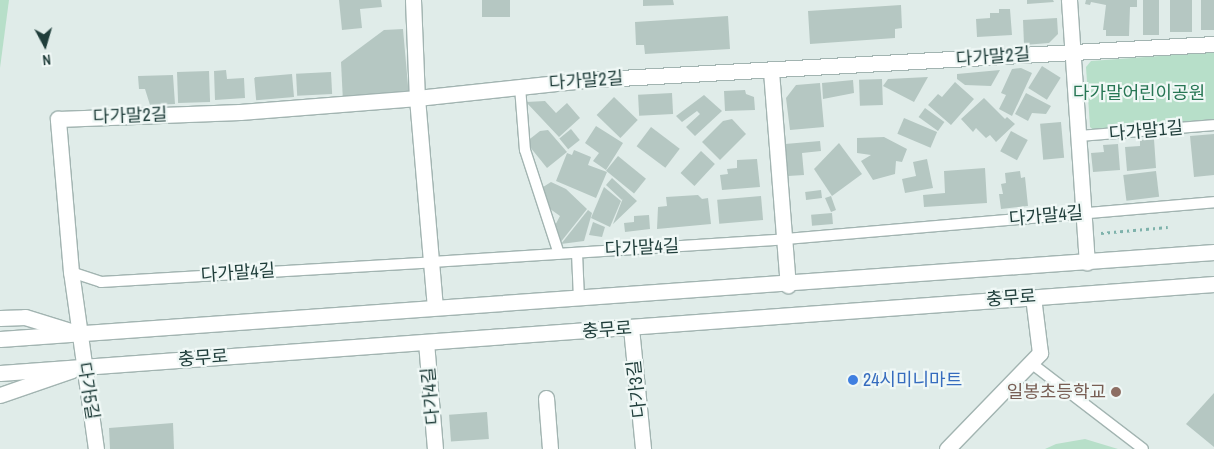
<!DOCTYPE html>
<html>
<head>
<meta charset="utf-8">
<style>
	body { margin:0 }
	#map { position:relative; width:1214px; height:449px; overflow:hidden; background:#e0ece9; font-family:"Archivo Narrow","Noto Sans KR",sans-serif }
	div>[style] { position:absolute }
	.green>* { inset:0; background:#b7dfc9 }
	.building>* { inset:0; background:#b5c7c2; transform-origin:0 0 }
	.path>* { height:3px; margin-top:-1.5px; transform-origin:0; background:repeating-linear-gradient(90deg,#7eb2ab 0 2.5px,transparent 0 6.5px) }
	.roads { filter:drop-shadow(1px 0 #a2b4b1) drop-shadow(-1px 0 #a2b4b1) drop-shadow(0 1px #a2b4b1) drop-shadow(0 -1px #a2b4b1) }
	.service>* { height:10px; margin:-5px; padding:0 5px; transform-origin:5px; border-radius:5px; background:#fff }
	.minor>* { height:15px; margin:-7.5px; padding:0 7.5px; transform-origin:7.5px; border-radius:7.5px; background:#fff }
	.secondary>* { height:15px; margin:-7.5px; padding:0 7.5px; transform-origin:7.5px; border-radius:7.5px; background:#fff }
	.dots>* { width:14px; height:14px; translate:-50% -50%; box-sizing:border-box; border:2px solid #f0f8f6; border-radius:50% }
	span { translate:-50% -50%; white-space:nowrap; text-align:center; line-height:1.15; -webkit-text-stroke:4.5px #f0f8f6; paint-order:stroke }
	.street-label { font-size:18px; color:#1f3d3a }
	.park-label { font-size:18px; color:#277654 }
	.shop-label { font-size:18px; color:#366cbe }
	.left { translate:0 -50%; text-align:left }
	.education-label { font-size:18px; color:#785e54 }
	.right { translate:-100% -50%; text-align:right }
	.north { position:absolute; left:20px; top:20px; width:50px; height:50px; -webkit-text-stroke:4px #f0f8f6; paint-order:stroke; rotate:174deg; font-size:14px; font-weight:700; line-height:20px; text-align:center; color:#1f3d3a }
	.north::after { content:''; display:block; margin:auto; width:18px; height:22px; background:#1f3d3a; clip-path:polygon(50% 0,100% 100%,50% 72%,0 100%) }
</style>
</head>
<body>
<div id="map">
	<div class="green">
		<div style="clip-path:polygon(0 0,9px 0,0 68px)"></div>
		<div style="clip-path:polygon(1214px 52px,1214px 123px,1096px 132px,1090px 127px,1086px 67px,1091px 61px)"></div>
		<div style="clip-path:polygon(1085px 439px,1118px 449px,1045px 449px,1056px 444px)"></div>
	</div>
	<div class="building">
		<div style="clip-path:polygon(339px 0,381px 0,382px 7px,360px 9px,362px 28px,342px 30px)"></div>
		<div style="left:482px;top:0;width:28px;height:17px"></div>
		<div style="clip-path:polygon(643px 0,673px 0,674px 5px,643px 6px)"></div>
		<div style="clip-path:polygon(1027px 0,1053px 0,1054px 2px,1027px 4px)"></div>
		<div style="clip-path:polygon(1086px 0,1137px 0,1137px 7px,1130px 7px,1129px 36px,1106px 36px,1106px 30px,1103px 30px,1106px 5px,1091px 2px,1090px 5px,1085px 4px)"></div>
		<div style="left:1143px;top:0;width:16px;height:35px"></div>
		<div style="left:1170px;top:0;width:22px;height:32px"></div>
		<div style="left:1201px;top:0;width:13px;height:30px"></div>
		<div style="clip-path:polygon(901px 5px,902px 28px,895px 29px,895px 38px,810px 44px,808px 11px)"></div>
		<div style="clip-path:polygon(999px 9px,1010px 9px,1012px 35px,977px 37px,976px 19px,990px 18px,990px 13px,999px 13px)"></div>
		<div style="clip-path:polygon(728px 16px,730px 49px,645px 54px,644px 45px,636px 45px,635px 22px)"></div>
		<div style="clip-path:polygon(1057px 18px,1058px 34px,1049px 43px,1024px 45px,1023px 20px)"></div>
		<div style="clip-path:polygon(403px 29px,409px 97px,343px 102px,341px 62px,384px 30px)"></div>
		<div style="left:1042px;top:66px;width:22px;height:26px;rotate:32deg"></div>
		<div style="clip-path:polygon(1021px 68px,1032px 73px,1012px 116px,999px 109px,1006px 95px,1001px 93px,1012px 69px)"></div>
		<div style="clip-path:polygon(226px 70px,227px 79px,244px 78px,245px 98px,215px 100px,214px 71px)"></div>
		<div style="clip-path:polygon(1000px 70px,991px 86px,965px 85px,957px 79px,957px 74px)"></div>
		<div style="left:209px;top:71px;width:31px;height:32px;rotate:88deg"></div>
		<div style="left:331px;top:72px;width:22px;height:35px;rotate:87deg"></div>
		<div style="left:292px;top:74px;width:23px;height:38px;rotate:85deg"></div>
		<div style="clip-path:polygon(173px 75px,175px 104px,150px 105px,145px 89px,139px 89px,138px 76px)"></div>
		<div style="clip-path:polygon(928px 77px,914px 102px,883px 86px,888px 79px)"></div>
		<div style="left:882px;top:79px;width:26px;height:23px;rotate:88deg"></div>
		<div style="clip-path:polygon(853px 80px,854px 93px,823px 99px,822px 83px)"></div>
		<div style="clip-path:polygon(955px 82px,974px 99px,951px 125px,928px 105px,938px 94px,942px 97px)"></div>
		<div style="clip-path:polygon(820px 83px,824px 127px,790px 130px,786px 98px,796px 85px)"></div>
		<div style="clip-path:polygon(745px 90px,746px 94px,754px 97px,755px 110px,725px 111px,724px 91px)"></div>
		<div style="left:672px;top:93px;width:21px;height:34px;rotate:87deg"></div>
		<div style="clip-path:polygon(1026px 93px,1051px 106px,1046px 114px,1032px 113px,1028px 121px,1015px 114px)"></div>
		<div style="clip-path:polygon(704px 95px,722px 111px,695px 136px,686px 127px,700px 114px,697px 111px,682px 122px,676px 116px)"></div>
		<div style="left:614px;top:97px;width:33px;height:25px;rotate:44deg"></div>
		<div style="clip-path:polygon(984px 98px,1005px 119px,1007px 117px,1015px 124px,996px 142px,990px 135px,986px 138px,976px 128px,973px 132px,961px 119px)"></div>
		<div style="clip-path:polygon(545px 101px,556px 113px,567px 103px,580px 118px,559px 137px,526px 102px)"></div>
		<div style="left:925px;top:108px;width:24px;height:11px;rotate:36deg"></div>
		<div style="left:904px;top:118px;width:36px;height:17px;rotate:23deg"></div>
		<div style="clip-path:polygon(732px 119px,746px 134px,720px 160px,702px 142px,723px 121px)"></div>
		<div style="left:1061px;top:122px;width:36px;height:21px;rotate:85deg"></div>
		<div style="clip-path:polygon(596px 126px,623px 143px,606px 170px,593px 161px,599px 153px,585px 143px)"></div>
		<div style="left:651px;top:127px;width:36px;height:24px;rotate:37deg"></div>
		<div style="left:571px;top:129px;width:14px;height:15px;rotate:51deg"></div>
		<div style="clip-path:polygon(548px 130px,567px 152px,547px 168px,526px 142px,540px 131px)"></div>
		<div style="left:1011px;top:131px;width:19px;height:23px;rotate:28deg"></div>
		<div style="clip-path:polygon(1214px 134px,1214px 175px,1194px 177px,1190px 136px)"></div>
		<div style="clip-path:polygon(884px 137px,907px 149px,902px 162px,896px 161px,895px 174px,873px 180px,861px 161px,871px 155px,857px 153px,857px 138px)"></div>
		<div style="clip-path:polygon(1154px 139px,1156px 168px,1127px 171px,1125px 147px,1140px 146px,1140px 140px)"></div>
		<div style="clip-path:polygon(820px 141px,821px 151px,802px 153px,804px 175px,788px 176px,785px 144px)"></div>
		<div style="clip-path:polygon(839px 143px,862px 174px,832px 196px,814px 169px)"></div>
		<div style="clip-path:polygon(1118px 144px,1120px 170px,1093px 172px,1091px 153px,1104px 152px,1103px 145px)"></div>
		<div style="clip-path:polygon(574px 150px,591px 157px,588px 165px,607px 172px,596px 198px,556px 181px,567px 153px,572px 155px)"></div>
		<div style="left:701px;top:151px;width:19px;height:30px;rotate:43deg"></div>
		<div style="left:618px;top:156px;width:36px;height:19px;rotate:39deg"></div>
		<div style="clip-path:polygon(757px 159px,760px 187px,722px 190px,720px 175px,728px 174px,727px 169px,737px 168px,737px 160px)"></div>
		<div style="clip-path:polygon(927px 159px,933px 188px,905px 193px,902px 179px,916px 176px,913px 162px)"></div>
		<div style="clip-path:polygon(985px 168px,987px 203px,924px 207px,923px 195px,945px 193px,944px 171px)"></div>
		<div style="clip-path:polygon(1020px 171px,1021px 178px,1025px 177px,1028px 206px,1001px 209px,999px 194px,1003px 194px,1001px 184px,1006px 183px,1005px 173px)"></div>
		<div style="left:1156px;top:171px;width:26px;height:33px;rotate:83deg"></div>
		<div style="clip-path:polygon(612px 178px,637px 201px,613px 224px,623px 198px,622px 200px,606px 185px)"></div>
		<div style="clip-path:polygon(551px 182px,566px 189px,587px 209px,560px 243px,552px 231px,560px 216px,546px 206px,540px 189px)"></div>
		<div style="clip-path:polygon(604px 187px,621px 201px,610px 227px,591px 218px)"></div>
		<div style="left:821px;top:190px;width:8px;height:16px;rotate:83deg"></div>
		<div style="clip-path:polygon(698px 195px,702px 199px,708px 198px,711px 224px,657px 229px,658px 207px,667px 206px,666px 197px)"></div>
		<div style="left:761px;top:196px;width:24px;height:44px;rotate:85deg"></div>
		<div style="clip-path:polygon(831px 196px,836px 210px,831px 212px,825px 198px)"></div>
		<div style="clip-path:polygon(588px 210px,592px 213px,584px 241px,561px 244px)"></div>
		<div style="left:832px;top:213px;width:11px;height:21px;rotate:85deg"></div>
		<div style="clip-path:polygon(649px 215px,650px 229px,625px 232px,624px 223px,634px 222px,634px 216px)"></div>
		<div style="clip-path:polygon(593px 222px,605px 227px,602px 237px,589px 235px)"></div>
		<div style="clip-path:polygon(1214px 393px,1214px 447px,1186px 424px)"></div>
		<div style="left:487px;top:412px;width:27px;height:38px;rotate:86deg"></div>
		<div style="clip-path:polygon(173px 423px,174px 449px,110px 449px,109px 428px)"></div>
	</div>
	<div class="path">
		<div style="left:1101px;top:233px;width:67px;rotate:-5.1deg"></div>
	</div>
	<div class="roads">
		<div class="service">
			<div style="left:520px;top:87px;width:63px;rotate:85.5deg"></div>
			<div style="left:525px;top:150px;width:109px;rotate:71.9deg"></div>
			<div style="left:1078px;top:136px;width:136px;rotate:-4.6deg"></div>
			<div style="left:577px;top:253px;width:45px;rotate:87.5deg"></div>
			<div style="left:71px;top:272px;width:32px;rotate:18deg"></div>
			<div style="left:101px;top:282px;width:333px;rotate:-3.4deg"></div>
			<div style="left:433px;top:262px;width:353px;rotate:-3.7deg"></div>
			<div style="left:785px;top:239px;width:431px;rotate:-4.9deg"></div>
			<div style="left:1031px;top:363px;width:141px;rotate:37.5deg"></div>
		</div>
		<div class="minor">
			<div style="left:413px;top:0;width:98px;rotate:87.7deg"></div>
			<div style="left:417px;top:98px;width:209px;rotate:85.1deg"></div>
			<div style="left:1069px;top:0;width:263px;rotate:86.1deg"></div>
			<div style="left:771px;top:71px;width:215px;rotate:85.5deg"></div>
			<div style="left:0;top:318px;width:25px;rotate:-2deg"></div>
			<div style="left:25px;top:317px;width:54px;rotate:17.1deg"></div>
			<div style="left:631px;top:328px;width:122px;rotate:84.3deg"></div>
			<div style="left:426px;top:342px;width:107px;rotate:85.2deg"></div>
			<div style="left:0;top:395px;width:76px;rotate:-19.1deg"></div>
			<div style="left:546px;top:398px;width:51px;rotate:85.5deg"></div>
			<div style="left:96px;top:449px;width:179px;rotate:-98deg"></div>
			<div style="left:71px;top:272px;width:154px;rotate:-94.9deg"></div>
			<div style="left:58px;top:119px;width:182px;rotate:-2.2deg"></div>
			<div style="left:240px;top:112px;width:178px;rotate:-4.5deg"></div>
			<div style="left:417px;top:98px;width:169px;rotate:-6.1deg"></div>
			<div style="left:585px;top:80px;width:630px;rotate:-3.28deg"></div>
			<div style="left:947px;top:449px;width:134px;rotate:-45.9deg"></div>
			<div style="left:1040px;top:353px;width:56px;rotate:-97.1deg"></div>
		</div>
		<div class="secondary">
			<div style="left:0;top:339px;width:1217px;rotate:-4.1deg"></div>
			<div style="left:0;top:373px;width:1217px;rotate:-4.19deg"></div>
		</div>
	</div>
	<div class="dots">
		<div style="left:853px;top:380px;background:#3f7fe0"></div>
		<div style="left:1116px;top:392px;background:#8d6e63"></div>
	</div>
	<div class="street-label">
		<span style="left:993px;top:57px;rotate:-4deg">다가말2길</span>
		<span style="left:586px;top:81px;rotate:-4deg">다가말2길</span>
		<span style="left:130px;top:116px;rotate:-2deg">다가말2길</span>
		<span style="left:1146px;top:131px;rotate:-5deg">다가말1길</span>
		<span style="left:1046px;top:216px;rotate:-5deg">다가말4길</span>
		<span style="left:642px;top:248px;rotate:-3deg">다가말4길</span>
		<span style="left:238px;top:273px;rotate:-4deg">다가말4길</span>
		<span style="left:1011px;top:298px;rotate:-4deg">충무로</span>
		<span style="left:607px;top:330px;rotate:-4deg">충무로</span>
		<span style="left:203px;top:358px;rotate:-4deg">충무로</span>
		<span style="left:637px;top:389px;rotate:-96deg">다가3길</span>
		<span style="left:88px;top:391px;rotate:81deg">다가5길</span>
		<span style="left:431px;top:396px;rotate:-95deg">다가4길</span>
	</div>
	<div class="park-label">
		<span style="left:1139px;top:93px">다가말어린이공원</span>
	</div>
	<div class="shop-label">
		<span class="left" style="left:863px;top:380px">24시미니마트</span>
	</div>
	<div class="education-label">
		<span class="right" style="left:1106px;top:392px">일봉초등학교</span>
	</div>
	<div class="north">N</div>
</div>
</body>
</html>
